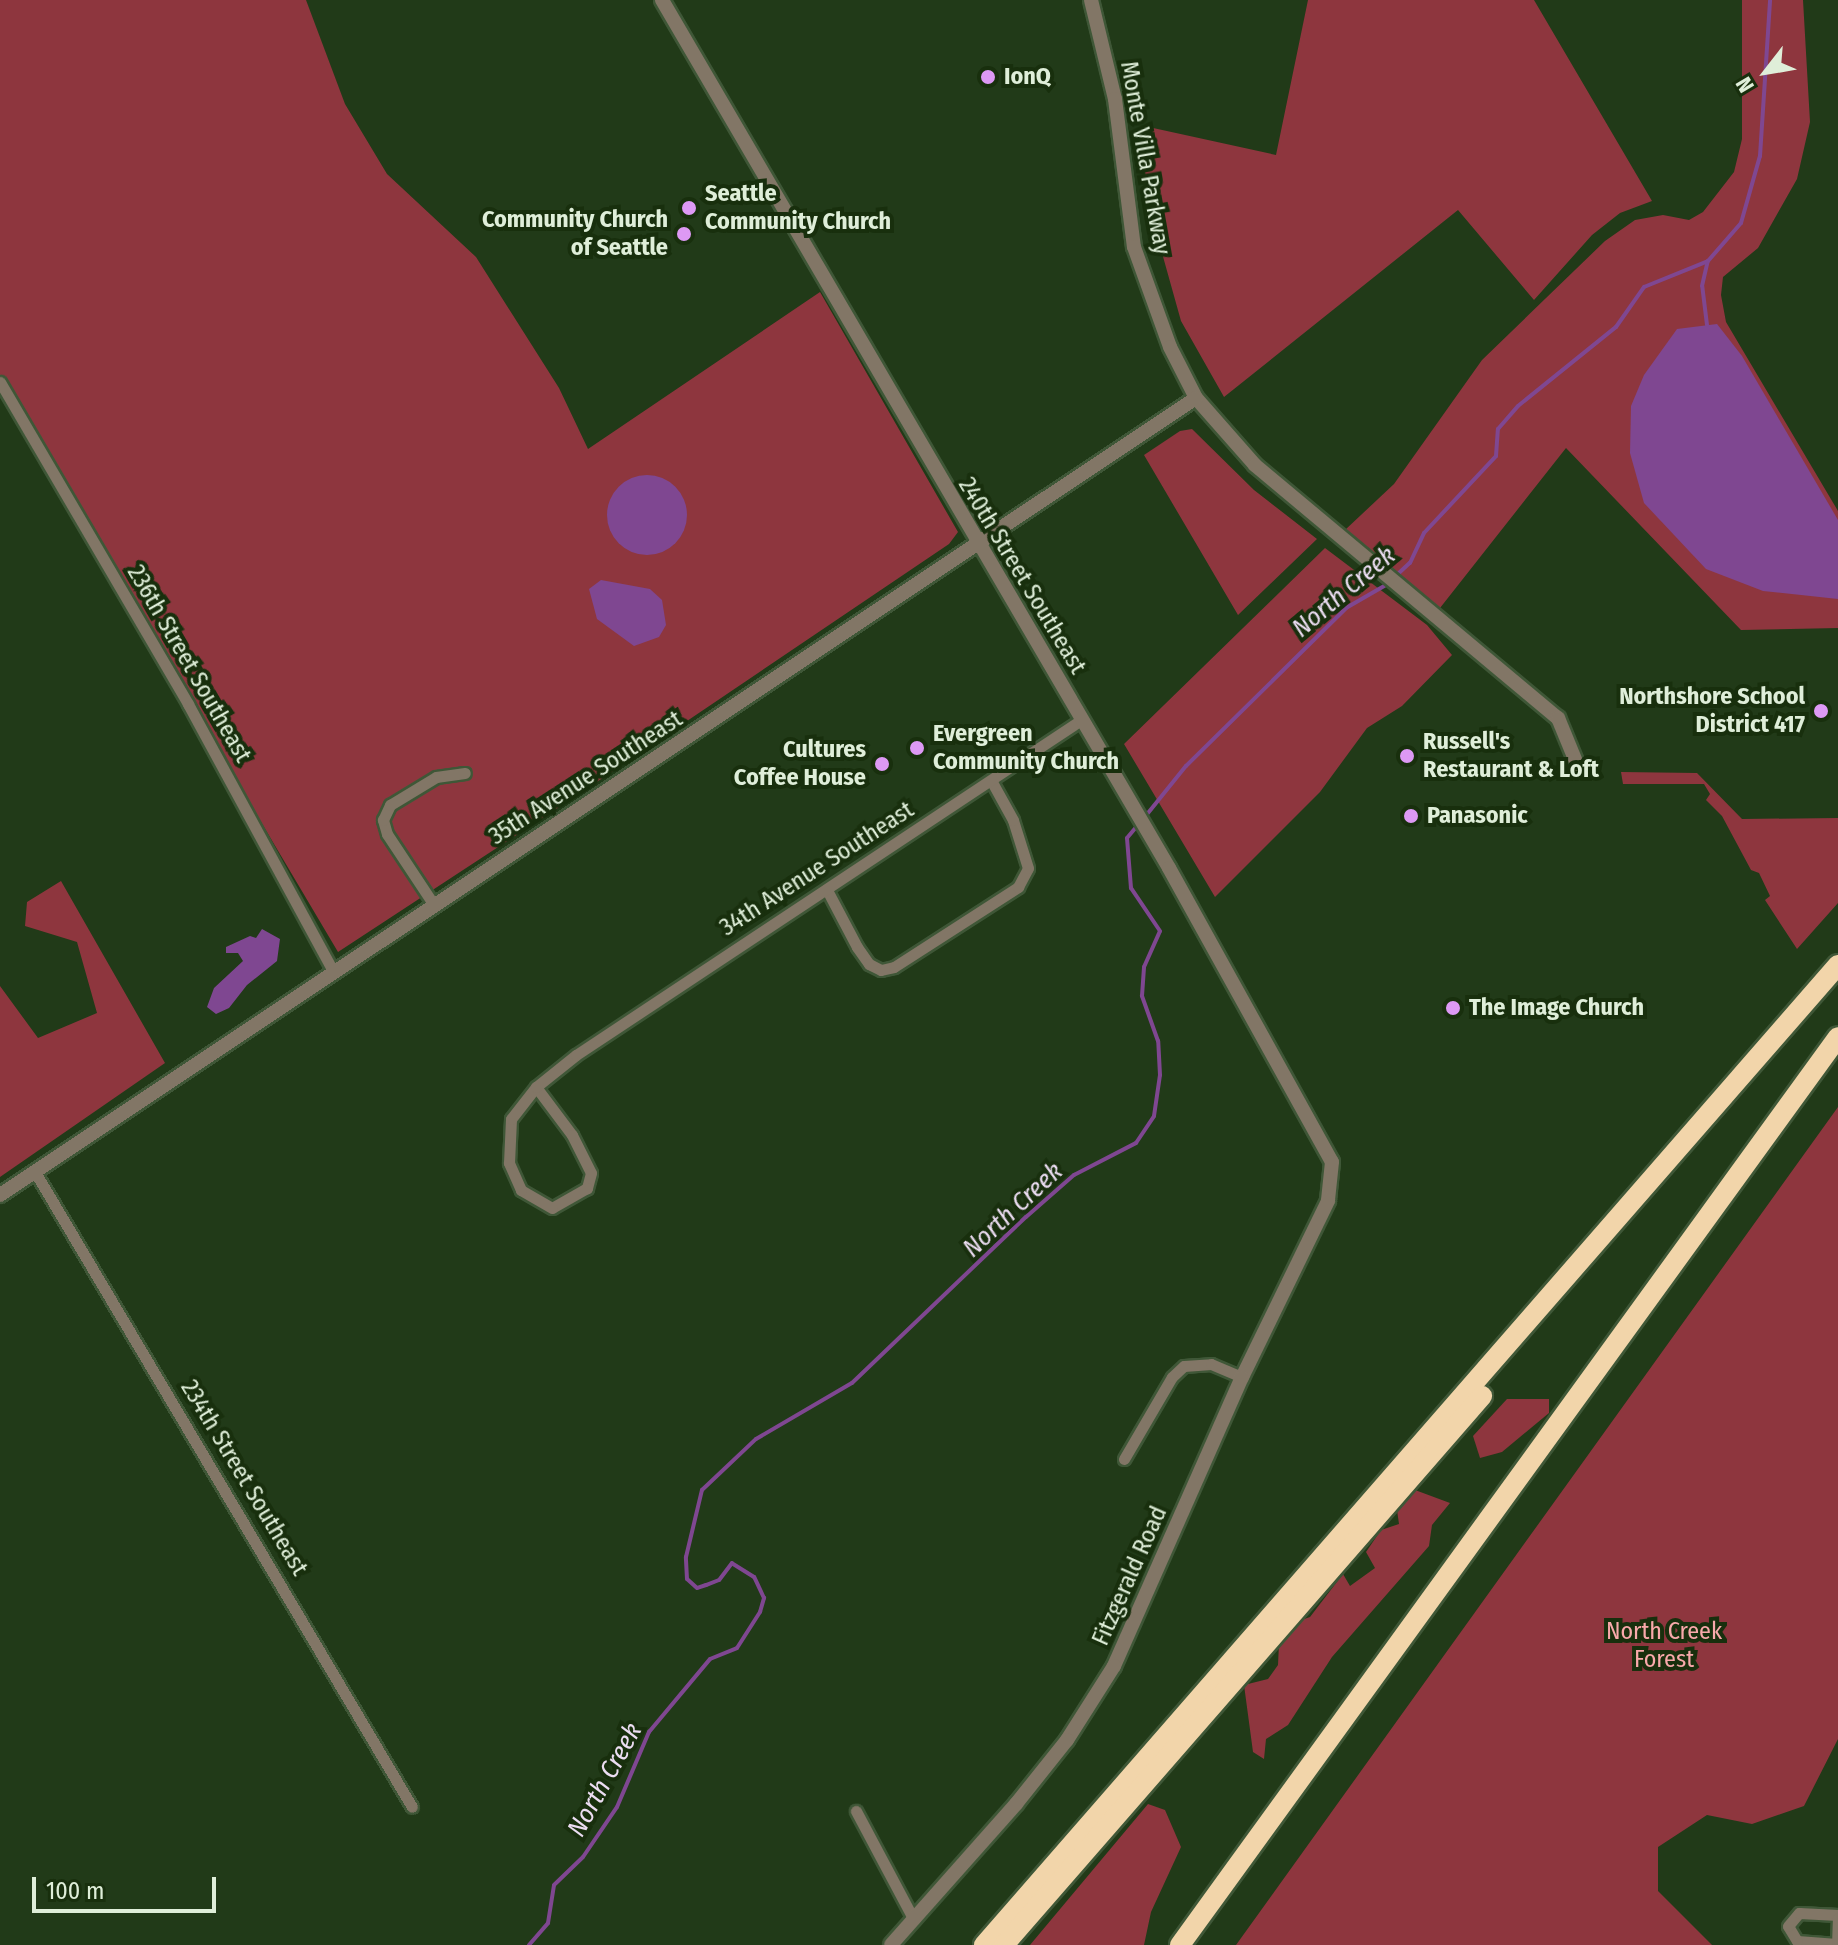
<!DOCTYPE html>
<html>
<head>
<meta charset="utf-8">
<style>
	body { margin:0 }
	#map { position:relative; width:1838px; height:1945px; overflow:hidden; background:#213a18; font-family:"Fira Sans Condensed",sans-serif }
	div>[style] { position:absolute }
	.green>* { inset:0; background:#8e363e }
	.water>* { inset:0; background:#7f4791 }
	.round { border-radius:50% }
	.stream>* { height:4px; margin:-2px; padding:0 2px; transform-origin:2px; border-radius:2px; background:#7f4791 }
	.roads { filter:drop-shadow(2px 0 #3f5737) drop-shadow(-2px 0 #3f5737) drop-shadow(0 2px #3f5737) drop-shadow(0 -2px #3f5737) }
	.minor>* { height:11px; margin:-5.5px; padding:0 5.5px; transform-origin:5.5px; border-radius:5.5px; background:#827666 }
	.tertiary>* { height:14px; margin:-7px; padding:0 7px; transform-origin:7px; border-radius:7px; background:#827666 }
	.motorway>* { height:20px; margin:-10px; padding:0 10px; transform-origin:10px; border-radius:10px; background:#f2d5aa }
	.dots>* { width:22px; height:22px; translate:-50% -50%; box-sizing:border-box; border:4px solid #182f0d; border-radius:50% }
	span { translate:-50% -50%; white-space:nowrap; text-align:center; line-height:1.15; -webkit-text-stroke:8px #182f0d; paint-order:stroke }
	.poi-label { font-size:24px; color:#dfeed9; font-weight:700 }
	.left { translate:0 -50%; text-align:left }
	.right { translate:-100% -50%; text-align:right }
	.street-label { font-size:24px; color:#dfeed9 }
	.park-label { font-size:24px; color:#f9a9ab }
	.water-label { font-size:26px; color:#ecddf2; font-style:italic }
	.north { position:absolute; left:1726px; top:32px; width:80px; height:80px; -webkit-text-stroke:6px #182f0d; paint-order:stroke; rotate:239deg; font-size:22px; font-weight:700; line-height:32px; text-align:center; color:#dfeed9 }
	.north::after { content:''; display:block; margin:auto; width:28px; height:36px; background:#dfeed9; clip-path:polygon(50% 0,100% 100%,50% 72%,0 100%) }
	.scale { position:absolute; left:32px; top:1877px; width:184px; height:36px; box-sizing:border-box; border:4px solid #dfeed9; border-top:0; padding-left:10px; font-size:24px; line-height:28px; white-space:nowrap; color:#dfeed9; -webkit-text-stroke:6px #182f0d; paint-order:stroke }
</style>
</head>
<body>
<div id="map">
	<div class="green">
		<div style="clip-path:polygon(0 0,306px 0,345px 104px,387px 174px,476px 257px,559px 388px,588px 449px,820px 292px,958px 532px,949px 544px,576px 796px,338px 952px,0 382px)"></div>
		<div style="clip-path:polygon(1308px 0,1534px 0,1652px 201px,1620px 213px,1592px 235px,1534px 300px,1458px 210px,1224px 397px,1181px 321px,1155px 228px,1141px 149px,1144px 126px,1276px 155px)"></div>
		<div style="clip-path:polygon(1742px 0,1803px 0,1810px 122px,1797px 179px,1758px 248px,1723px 277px,1721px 295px,1726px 322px,1838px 511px,1838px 628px,1741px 630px,1566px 448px,1440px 608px,1345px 530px,1394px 484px,1482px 360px,1605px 241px,1635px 220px,1663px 215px,1689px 220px,1703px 212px,1734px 172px,1742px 139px)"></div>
		<div style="clip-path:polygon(1192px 429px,1254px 490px,1317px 539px,1238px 615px,1144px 455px,1180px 431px)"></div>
		<div style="clip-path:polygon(1325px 548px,1427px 625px,1452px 655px,1402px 706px,1367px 728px,1320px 792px,1215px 897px,1124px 744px)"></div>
		<div style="clip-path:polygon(1621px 772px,1697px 773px,1742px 819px,1838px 818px,1838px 903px,1797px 949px,1765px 900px,1770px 896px,1759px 873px,1751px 870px,1722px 816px,1706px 800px,1710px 794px,1704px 784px,1623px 784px)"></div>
		<div style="clip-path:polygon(61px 881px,165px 1063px,0 1177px,0 986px,38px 1038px,97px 1013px,77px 942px,25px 926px,27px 902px)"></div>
		<div style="clip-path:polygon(1838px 1107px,1838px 1739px,1804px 1806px,1752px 1824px,1707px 1815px,1658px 1847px,1658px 1891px,1712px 1945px,1236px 1945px)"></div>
		<div style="clip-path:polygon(1507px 1399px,1549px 1399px,1549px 1413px,1502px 1452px,1480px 1458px,1473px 1436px)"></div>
		<div style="clip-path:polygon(1415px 1490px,1450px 1503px,1432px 1525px,1429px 1546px,1332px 1657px,1288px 1725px,1266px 1739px,1264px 1759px,1253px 1752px,1244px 1685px,1268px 1679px,1278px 1665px,1279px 1643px,1290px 1624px,1310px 1617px,1343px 1574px,1350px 1586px,1375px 1568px,1366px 1552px,1381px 1530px,1399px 1524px,1396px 1503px)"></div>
		<div style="clip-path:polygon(1148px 1804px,1165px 1810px,1181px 1847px,1151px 1912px,1144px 1945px,1030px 1945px)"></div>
	</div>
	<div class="water">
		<div style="clip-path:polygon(1717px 324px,1742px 356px,1838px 520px,1838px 599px,1763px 591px,1706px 569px,1644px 503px,1630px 453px,1631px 406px,1644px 375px,1677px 329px)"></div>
		<div class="round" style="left:607px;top:475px;width:80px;height:80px"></div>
		<div style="clip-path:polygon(601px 580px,650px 589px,662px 600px,666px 625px,659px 637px,634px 646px,597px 619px,589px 589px)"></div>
		<div style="clip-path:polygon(262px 929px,280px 939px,277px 961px,247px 985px,229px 1008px,216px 1014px,207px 1007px,214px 988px,243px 961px,238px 953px,226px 953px,226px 947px,250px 936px,256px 938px)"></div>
	</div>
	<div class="stream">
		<div style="left:1707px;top:325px;width:39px;rotate:-97deg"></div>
		<div style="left:1702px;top:286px;width:26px;rotate:-77deg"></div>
		<div style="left:1144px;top:818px;width:67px;rotate:-51.1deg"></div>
		<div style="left:1186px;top:766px;width:225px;rotate:-44.6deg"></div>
		<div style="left:1346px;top:608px;width:46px;rotate:-29.9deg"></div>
		<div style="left:1386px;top:585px;width:33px;rotate:-43deg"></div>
		<div style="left:1410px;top:563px;width:33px;rotate:-65deg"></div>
		<div style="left:1424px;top:533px;width:105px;rotate:-46.9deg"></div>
		<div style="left:1496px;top:456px;width:27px;rotate:-86deg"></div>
		<div style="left:1498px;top:429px;width:30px;rotate:-49deg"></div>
		<div style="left:1518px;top:406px;width:126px;rotate:-38.9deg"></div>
		<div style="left:1616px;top:327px;width:49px;rotate:-55deg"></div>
		<div style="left:1644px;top:287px;width:69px;rotate:-22.1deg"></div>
		<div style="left:1708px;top:261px;width:50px;rotate:-49deg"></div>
		<div style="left:1741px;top:223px;width:70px;rotate:-74.2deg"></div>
		<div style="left:1760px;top:156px;width:156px;rotate:-86.3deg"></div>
		<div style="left:529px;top:1945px;width:29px;rotate:-49deg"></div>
		<div style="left:548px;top:1923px;width:38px;rotate:-81deg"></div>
		<div style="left:554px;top:1885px;width:40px;rotate:-44deg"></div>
		<div style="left:583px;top:1857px;width:60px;rotate:-55.8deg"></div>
		<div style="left:617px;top:1807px;width:82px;rotate:-66.9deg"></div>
		<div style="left:649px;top:1732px;width:95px;rotate:-50.1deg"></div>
		<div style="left:710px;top:1659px;width:29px;rotate:-22deg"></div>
		<div style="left:737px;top:1648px;width:43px;rotate:-57.4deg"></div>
		<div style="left:760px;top:1612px;width:15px;rotate:-74deg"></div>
		<div style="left:764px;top:1598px;width:23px;rotate:-115deg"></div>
		<div style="left:754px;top:1577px;width:26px;rotate:-148deg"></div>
		<div style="left:732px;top:1563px;width:21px;rotate:127deg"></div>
		<div style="left:719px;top:1580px;width:14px;rotate:159deg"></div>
		<div style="left:706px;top:1585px;width:9px;rotate:162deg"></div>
		<div style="left:697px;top:1588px;width:13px;rotate:-138deg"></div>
		<div style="left:687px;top:1579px;width:22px;rotate:-93deg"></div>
		<div style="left:686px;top:1557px;width:69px;rotate:-76.6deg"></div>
		<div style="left:702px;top:1490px;width:74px;rotate:-43.4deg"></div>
		<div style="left:756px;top:1439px;width:111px;rotate:-30.3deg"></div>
		<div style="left:852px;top:1383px;width:240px;rotate:-43.7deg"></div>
		<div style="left:1026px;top:1217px;width:64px;rotate:-41.2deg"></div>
		<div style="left:1074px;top:1175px;width:70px;rotate:-27.3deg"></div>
		<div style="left:1136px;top:1143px;width:32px;rotate:-56deg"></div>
		<div style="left:1154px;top:1116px;width:41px;rotate:-81.7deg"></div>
		<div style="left:1160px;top:1075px;width:34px;rotate:-93deg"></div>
		<div style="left:1158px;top:1041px;width:48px;rotate:-109.6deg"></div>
		<div style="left:1142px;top:996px;width:29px;rotate:-86deg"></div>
		<div style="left:1144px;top:967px;width:39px;rotate:-66deg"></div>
		<div style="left:1160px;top:931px;width:52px;rotate:-124deg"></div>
		<div style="left:1131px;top:888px;width:50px;rotate:-94.6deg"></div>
		<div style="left:1127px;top:838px;width:17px;rotate:-50deg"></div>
	</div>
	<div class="roads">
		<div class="minor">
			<div style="left:0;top:382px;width:373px;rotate:59.7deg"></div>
			<div style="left:188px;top:704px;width:304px;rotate:61.5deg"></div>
			<div style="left:827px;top:890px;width:64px;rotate:62.2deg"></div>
			<div style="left:857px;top:947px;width:21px;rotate:55deg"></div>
			<div style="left:869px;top:964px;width:13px;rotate:27deg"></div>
			<div style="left:881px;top:970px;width:13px;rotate:-13deg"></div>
			<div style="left:894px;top:967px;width:148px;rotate:-32.8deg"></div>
			<div style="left:1018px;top:887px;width:21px;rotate:-62deg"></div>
			<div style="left:1028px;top:868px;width:50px;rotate:-107.4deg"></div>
			<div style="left:1013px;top:820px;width:43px;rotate:-118.9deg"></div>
			<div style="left:434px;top:905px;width:85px;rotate:-123.5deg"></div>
			<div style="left:387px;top:834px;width:15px;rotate:-106deg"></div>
			<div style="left:383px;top:820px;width:17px;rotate:-65deg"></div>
			<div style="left:390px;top:805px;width:54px;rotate:-31.3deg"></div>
			<div style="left:436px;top:777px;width:29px;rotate:-8deg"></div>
			<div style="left:536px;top:1087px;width:60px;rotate:53.1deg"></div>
			<div style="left:572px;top:1135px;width:42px;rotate:63.4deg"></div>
			<div style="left:591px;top:1173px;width:16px;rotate:105deg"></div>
			<div style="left:587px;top:1188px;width:40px;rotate:150.3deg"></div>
			<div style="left:552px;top:1208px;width:36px;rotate:-150deg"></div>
			<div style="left:521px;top:1190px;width:30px;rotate:-114deg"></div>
			<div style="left:509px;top:1163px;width:44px;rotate:-87.4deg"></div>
			<div style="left:511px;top:1119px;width:41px;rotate:-52deg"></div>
			<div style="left:536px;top:1087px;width:51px;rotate:-38.7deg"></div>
			<div style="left:576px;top:1055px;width:606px;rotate:-33.56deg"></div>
			<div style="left:35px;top:1172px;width:738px;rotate:59.3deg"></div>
			<div style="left:1124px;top:1459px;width:95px;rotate:-59.7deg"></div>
			<div style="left:1172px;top:1377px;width:16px;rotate:-43deg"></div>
			<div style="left:1184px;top:1366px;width:27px;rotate:-4deg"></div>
			<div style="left:1211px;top:1364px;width:34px;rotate:23deg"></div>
			<div style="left:856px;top:1811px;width:121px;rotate:62deg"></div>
			<div style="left:1837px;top:1944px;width:40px;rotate:-175.7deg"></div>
			<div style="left:1797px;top:1941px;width:17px;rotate:-121deg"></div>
			<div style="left:1788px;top:1926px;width:17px;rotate:-50deg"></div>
			<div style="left:1799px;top:1913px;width:39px;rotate:3deg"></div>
			<div style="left:1837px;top:1945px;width:27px;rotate:-88deg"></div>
		</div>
		<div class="tertiary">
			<div style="left:662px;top:0;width:1005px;rotate:59.71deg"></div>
			<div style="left:1169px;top:868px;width:336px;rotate:61deg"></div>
			<div style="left:1332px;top:1162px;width:39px;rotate:96deg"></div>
			<div style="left:1328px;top:1201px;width:196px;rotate:116deg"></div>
			<div style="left:1242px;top:1377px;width:316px;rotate:113.9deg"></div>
			<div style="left:1114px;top:1666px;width:88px;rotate:122.4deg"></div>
			<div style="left:1067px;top:1740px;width:82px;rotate:128.6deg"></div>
			<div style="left:1016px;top:1804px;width:188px;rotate:131.6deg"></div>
			<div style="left:1091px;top:0;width:102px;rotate:76.4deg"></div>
			<div style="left:1115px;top:99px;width:149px;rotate:82.7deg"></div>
			<div style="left:1134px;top:247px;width:106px;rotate:70.2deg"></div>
			<div style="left:1170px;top:347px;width:57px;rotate:63deg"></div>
			<div style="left:1196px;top:398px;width:89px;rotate:48.6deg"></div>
			<div style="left:1255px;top:465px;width:395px;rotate:39.9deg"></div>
			<div style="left:1558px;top:718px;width:55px;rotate:67.6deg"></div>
			<div style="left:0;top:1195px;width:1437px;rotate:-33.68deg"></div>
		</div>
		<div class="motorway">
			<div style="left:984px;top:1945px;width:1300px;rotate:-48.93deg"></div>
			<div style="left:1004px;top:1945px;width:728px;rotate:-48.95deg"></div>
			<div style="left:1180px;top:1945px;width:1121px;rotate:-54.07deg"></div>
		</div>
	</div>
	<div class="dots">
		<div style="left:988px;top:77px;background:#dd99f4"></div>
		<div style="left:689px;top:208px;background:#dd99f4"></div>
		<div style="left:684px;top:234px;background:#dd99f4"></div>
		<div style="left:1821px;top:711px;background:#dd99f4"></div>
		<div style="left:917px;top:748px;background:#dd99f4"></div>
		<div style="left:1407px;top:756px;background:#dd99f4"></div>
		<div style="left:882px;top:764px;background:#dd99f4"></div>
		<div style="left:1411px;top:816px;background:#dd99f4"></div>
		<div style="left:1453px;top:1008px;background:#dd99f4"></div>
	</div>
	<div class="poi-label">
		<span class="left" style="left:1004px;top:77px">IonQ</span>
		<span class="left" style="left:705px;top:208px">Seattle<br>Community Church</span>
		<span class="right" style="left:668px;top:234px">Community Church<br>of Seattle</span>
		<span class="right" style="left:1805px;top:711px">Northshore School<br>District 417</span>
		<span class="left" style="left:933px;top:748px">Evergreen<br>Community Church</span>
		<span class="left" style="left:1423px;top:756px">Russell's<br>Restaurant &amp; Loft</span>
		<span class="right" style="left:866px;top:764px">Cultures<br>Coffee House</span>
		<span class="left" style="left:1427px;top:816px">Panasonic</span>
		<span class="left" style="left:1469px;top:1008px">The Image Church</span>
	</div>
	<div class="street-label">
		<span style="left:1145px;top:158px;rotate:80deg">Monte Villa Parkway</span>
		<span style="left:1022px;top:576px;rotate:59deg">240th Street Southeast</span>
		<span style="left:189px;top:664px;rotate:60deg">236th Street Southeast</span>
		<span style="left:586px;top:778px;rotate:-33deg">35th Avenue Southeast</span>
		<span style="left:817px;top:869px;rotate:-33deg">34th Avenue Southeast</span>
		<span style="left:244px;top:1478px;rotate:59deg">234th Street Southeast</span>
		<span style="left:1130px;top:1576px;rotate:-66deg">Fitzgerald Road</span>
	</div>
	<div class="park-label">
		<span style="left:1664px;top:1646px">North Creek<br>Forest</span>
	</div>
	<div class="water-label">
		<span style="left:1344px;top:592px;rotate:-40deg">North Creek</span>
		<span style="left:1013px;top:1210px;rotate:-43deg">North Creek</span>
		<span style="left:605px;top:1780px;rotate:-61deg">North Creek</span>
	</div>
	<div class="north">N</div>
	<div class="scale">100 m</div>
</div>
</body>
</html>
